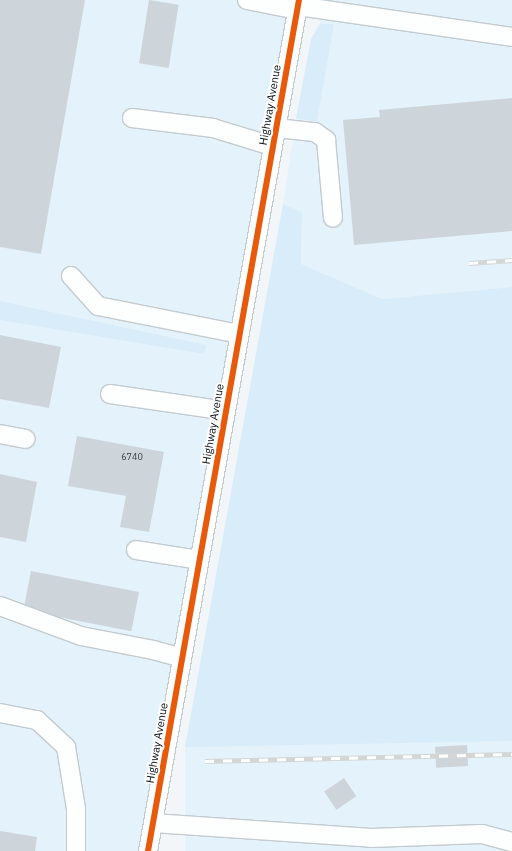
<!DOCTYPE html>
<html>
<head>
<meta charset="utf-8">
<style>
	body { margin:0 }
	#map { position:relative; width:512px; height:851px; overflow:hidden; background:#f3f6f8; font-family:"IBM Plex Sans",sans-serif }
	div>[style] { position:absolute }
	.built>* { inset:0; background:#e4f2fb; transform-origin:0 0 }
	.green>* { inset:0; background:#d8ecf9 }
	.building>* { inset:0; background:#ced5da; transform-origin:0 0 }
	.roads { filter:drop-shadow(1px 0 #c3cbcf) drop-shadow(-1px 0 #c3cbcf) drop-shadow(0 1px #c3cbcf) drop-shadow(0 -1px #c3cbcf) }
	.minor>* { height:18px; margin:-9px; padding:0 9px; transform-origin:9px; border-radius:9px; background:#fdfefe }
	.rail>* { height:4.5px; margin-top:-2.25px; transform-origin:0; background:repeating-linear-gradient(90deg,#fff 0 9px,#d4d6d6 0 18px); box-sizing:border-box; border-block:1px solid #d4d6d6 }
	.cycleway>* { height:6px; margin:-3px; padding:0 3px; transform-origin:3px; border-radius:3px; background:#e8590c }
	span { translate:-50% -50%; white-space:nowrap; text-align:center; line-height:1.15; -webkit-text-stroke:4px #fff; paint-order:stroke }
	.number-label { font-size:9px; color:#374047 }
	.number-label span { -webkit-text-stroke-width:0 }
	.street-label { font-size:11px; color:#050f16 }
</style>
</head>
<body>
<div id="map">
	<div class="built">
		<div style="clip-path:polygon(0 0,290px 0,140px 851px,0 851px,0 320px,204px 354px,207px 345px,0 301px)"></div>
		<div style="clip-path:polygon(322px 0,512px 0,512px 287px,382px 299px,301px 264px,302px 212px,283px 204px,296px 118px,317px 122px,334px 24px,320px 24px)"></div>
		<div style="left:512px;top:741px;width:110px;height:327px;rotate:90deg"></div>
	</div>
	<div class="green">
		<div style="clip-path:polygon(320px 24px,334px 24px,317px 122px,296px 118px,311px 39px)"></div>
		<div style="clip-path:polygon(283px 204px,302px 212px,301px 264px,382px 299px,512px 287px,512px 741px,185px 747px)"></div>
		<div style="clip-path:polygon(0 301px,207px 345px,204px 354px,0 320px)"></div>
	</div>
	<div class="building">
		<div style="clip-path:polygon(0 0,85px 0,41px 254px,0 247px)"></div>
		<div style="left:149px;top:0;width:30px;height:64px;rotate:9deg"></div>
		<div style="clip-path:polygon(512px 98px,512px 231px,354px 245px,343px 120px,380px 117px,379px 110px)"></div>
		<div style="clip-path:polygon(0 335px,61px 347px,49px 408px,0 399px)"></div>
		<div style="clip-path:polygon(77px 436px,164px 452px,149px 532px,120px 527px,126px 496px,68px 486px)"></div>
		<div style="clip-path:polygon(0 474px,37px 482px,26px 542px,0 537px)"></div>
		<div style="left:31px;top:571px;width:110px;height:40px;rotate:11deg"></div>
		<div style="left:467px;top:745px;width:21px;height:32px;rotate:87deg"></div>
		<div style="left:344px;top:778px;width:22px;height:24px;rotate:56deg"></div>
		<div style="clip-path:polygon(0 831px,37px 837px,35px 851px,0 851px)"></div>
	</div>
	<div class="roads">
		<div class="minor">
			<div style="left:247px;top:0;width:51px;rotate:11.3deg"></div>
			<div style="left:298px;top:6px;width:216px;rotate:8.2deg"></div>
			<div style="left:132px;top:118px;width:82px;rotate:7deg"></div>
			<div style="left:213px;top:128px;width:62px;rotate:17deg"></div>
			<div style="left:276px;top:128px;width:39px;rotate:6deg"></div>
			<div style="left:315px;top:132px;width:14px;rotate:36deg"></div>
			<div style="left:326px;top:140px;width:78px;rotate:84.9deg"></div>
			<div style="left:71px;top:276px;width:40px;rotate:48deg"></div>
			<div style="left:98px;top:306px;width:144px;rotate:11.2deg"></div>
			<div style="left:110px;top:394px;width:117px;rotate:8.3deg"></div>
			<div style="left:0;top:434px;width:26px;rotate:11deg"></div>
			<div style="left:136px;top:550px;width:64px;rotate:9deg"></div>
			<div style="left:0;top:606px;width:86px;rotate:20.3deg"></div>
			<div style="left:81px;top:636px;width:73px;rotate:11deg"></div>
			<div style="left:153px;top:650px;width:30px;rotate:15deg"></div>
			<div style="left:0;top:713px;width:38px;rotate:11deg"></div>
			<div style="left:37px;top:720px;width:40px;rotate:43deg"></div>
			<div style="left:66px;top:747px;width:63px;rotate:80.8deg"></div>
			<div style="left:76px;top:809px;width:42px;rotate:90deg"></div>
			<div style="left:153px;top:823px;width:219px;rotate:3.9deg"></div>
			<div style="left:371px;top:838px;width:111px;rotate:-2.1deg"></div>
			<div style="left:482px;top:834px;width:31px;rotate:15deg"></div>
			<div style="left:148px;top:851px;width:864px;rotate:-79.94deg"></div>
		</div>
	</div>
	<div class="rail">
		<div style="left:469px;top:263px;width:43px;rotate:-4deg"></div>
		<div style="left:205px;top:761px;width:307px;rotate:-1.3deg"></div>
	</div>
	<div class="cycleway">
		<div style="left:148px;top:851px;width:864px;rotate:-79.94deg"></div>
	</div>
	<div class="number-label">
		<span style="left:132px;top:457px">6740</span>
	</div>
	<div class="street-label">
		<span style="left:270px;top:105px;rotate:-80deg">Highway Avenue</span>
		<span style="left:213px;top:424px;rotate:-80deg">Highway Avenue</span>
		<span style="left:157px;top:743px;rotate:-80deg">Highway Avenue</span>
	</div>
</div>
</body>
</html>
